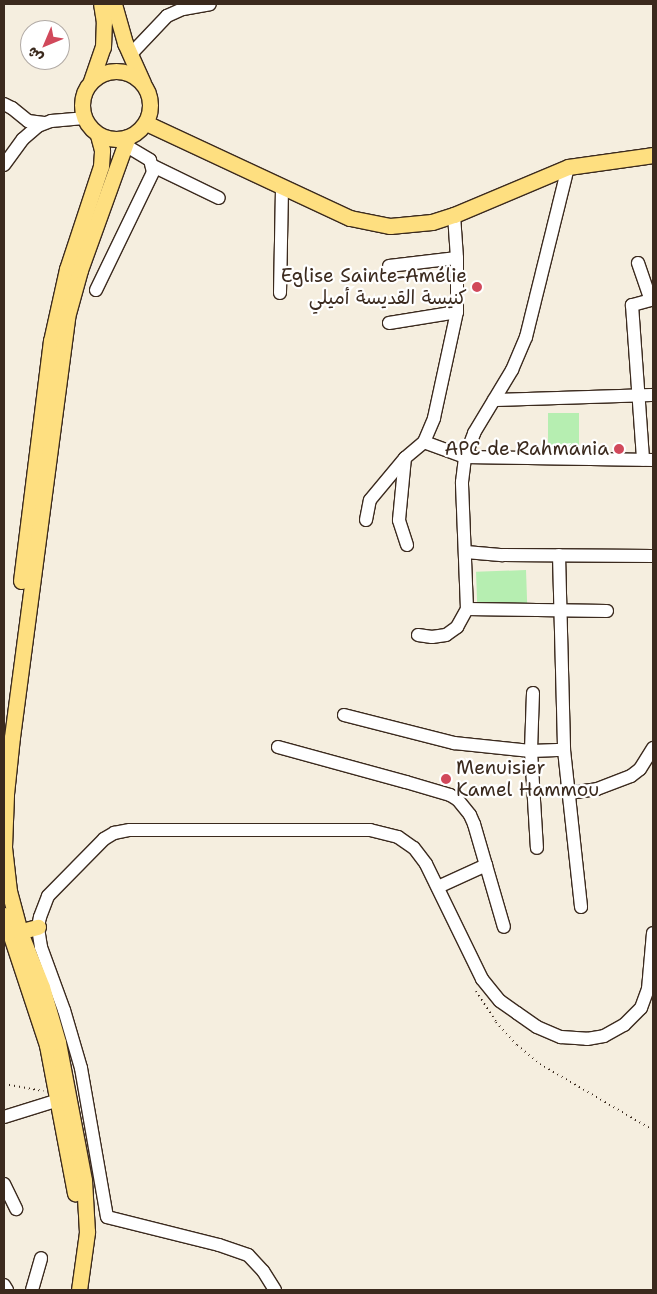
<!DOCTYPE html>
<html>
<head>
<meta charset="utf-8">
<style>
	body { margin:0 }
	#map { position:relative; width:657px; height:1294px; overflow:hidden; background:#f5eedf; font-family:"Shantell Sans","Playpen Sans Arabic",sans-serif }
	div>[style] { position:absolute }
	.green>* { inset:0; background:#b6eeb1; transform-origin:0 0 }
	.path>* { height:2px; margin-top:-1px; transform-origin:0; background:repeating-linear-gradient(90deg,#3b2a1e 0 1px,transparent 0 5px) }
	.roads { filter:drop-shadow(1px 0 #3b2a1e) drop-shadow(-1px 0 #3b2a1e) drop-shadow(0 1px #3b2a1e) drop-shadow(0 -1px #3b2a1e) }
	.minor>* { height:12px; margin:-6px; padding:0 6px; transform-origin:6px; border-radius:6px; background:#fff }
	.major>* { height:15px; margin:-7.5px; padding:0 7.5px; transform-origin:7.5px; border-radius:7.5px; background:#fedf80 }
	.major>.ring { margin:-7.5px; padding:0; box-sizing:content-box; background:none; border:15px solid #fedf80; border-radius:50% }
	.dots>* { width:14px; height:14px; translate:-50% -50%; box-sizing:border-box; border:2px solid #fff; border-radius:50% }
	span { translate:-50% -50%; white-space:nowrap; text-align:center; line-height:1.15; -webkit-text-stroke:4.5px #fff; paint-order:stroke }
	.poi-label { font-size:19px; color:#3b2a1e }
	.right { translate:-100% -50%; text-align:right }
	.left { translate:0 -50%; text-align:left }
	.frame { position:absolute; inset:0; border:5px solid #3b2a1e; pointer-events:none }
	.north { position:absolute; left:20px; top:20px; width:50px; height:50px; box-sizing:border-box; background:#fff; border:1px solid #b1aaa5; border-radius:50%; rotate:225deg; font-size:14px; font-weight:700; line-height:20px; text-align:center; color:#3b2a1e }
	.north::after { content:''; display:block; margin:auto; width:18px; height:22px; background:#d1495b; clip-path:polygon(50% 0,100% 100%,50% 72%,0 100%) }
</style>
</head>
<body>
<div id="map">
	<div class="green">
		<div style="left:548px;top:413px;width:31px;height:41px"></div>
		<div style="left:526px;top:570px;width:38px;height:50px;rotate:88deg"></div>
	</div>
	<div class="path">
		<div style="left:476px;top:991px;width:37px;rotate:57deg"></div>
		<div style="left:496px;top:1022px;width:31px;rotate:48deg"></div>
		<div style="left:517px;top:1045px;width:30px;rotate:40deg"></div>
		<div style="left:540px;top:1064px;width:131px;rotate:30.3deg"></div>
		<div style="left:4px;top:1084px;width:40px;rotate:10deg"></div>
	</div>
	<div class="roads">
		<div class="minor">
			<div style="left:130px;top:55px;width:54px;rotate:-46.5deg"></div>
			<div style="left:167px;top:16px;width:17px;rotate:-24deg"></div>
			<div style="left:183px;top:9px;width:27px;rotate:-10deg"></div>
			<div style="left:4px;top:104px;width:9px;rotate:27deg"></div>
			<div style="left:12px;top:108px;width:21px;rotate:39deg"></div>
			<div style="left:28px;top:121px;width:16px;rotate:7deg"></div>
			<div style="left:4px;top:165px;width:32px;rotate:-54deg"></div>
			<div style="left:23px;top:139px;width:20px;rotate:-41deg"></div>
			<div style="left:38px;top:126px;width:14px;rotate:-21deg"></div>
			<div style="left:51px;top:121px;width:33px;rotate:-5deg"></div>
			<div style="left:153px;top:166px;width:73px;rotate:25.9deg"></div>
			<div style="left:638px;top:263px;width:39px;rotate:71deg"></div>
			<div style="left:651px;top:300px;width:20px;rotate:165deg"></div>
			<div style="left:632px;top:305px;width:155px;rotate:85.9deg"></div>
			<div style="left:389px;top:266px;width:68px;rotate:-6.7deg"></div>
			<div style="left:96px;top:290px;width:131px;rotate:-64.2deg"></div>
			<div style="left:153px;top:172px;width:12px;rotate:-104deg"></div>
			<div style="left:150px;top:160px;width:29px;rotate:-149deg"></div>
			<div style="left:280px;top:293px;width:106px;rotate:-88.9deg"></div>
			<div style="left:389px;top:323px;width:69px;rotate:-9.2deg"></div>
			<div style="left:494px;top:400px;width:159px;rotate:-1.8deg"></div>
			<div style="left:424px;top:442px;width:44px;rotate:20.1deg"></div>
			<div style="left:465px;top:457px;width:188px;rotate:0.9deg"></div>
			<div style="left:366px;top:520px;width:20px;rotate:-79deg"></div>
			<div style="left:370px;top:500px;width:55px;rotate:-50.2deg"></div>
			<div style="left:407px;top:545px;width:26px;rotate:-108deg"></div>
			<div style="left:399px;top:520px;width:62px;rotate:-84.5deg"></div>
			<div style="left:405px;top:458px;width:25px;rotate:-40deg"></div>
			<div style="left:424px;top:442px;width:26px;rotate:-67deg"></div>
			<div style="left:434px;top:418px;width:108px;rotate:-77.8deg"></div>
			<div style="left:457px;top:312px;width:54px;rotate:-90deg"></div>
			<div style="left:457px;top:258px;width:43px;rotate:-94deg"></div>
			<div style="left:466px;top:552px;width:37px;rotate:5deg"></div>
			<div style="left:503px;top:555px;width:150px;rotate:0.4deg"></div>
			<div style="left:559px;top:555px;width:195px;rotate:88.5deg"></div>
			<div style="left:564px;top:750px;width:158px;rotate:83.8deg"></div>
			<div style="left:467px;top:609px;width:140px;rotate:0.8deg"></div>
			<div style="left:418px;top:635px;width:14px;rotate:8deg"></div>
			<div style="left:432px;top:637px;width:14px;rotate:-8deg"></div>
			<div style="left:446px;top:635px;width:14px;rotate:-36deg"></div>
			<div style="left:457px;top:627px;width:21px;rotate:-61deg"></div>
			<div style="left:467px;top:609px;width:127px;rotate:-92.3deg"></div>
			<div style="left:462px;top:482px;width:25px;rotate:-83deg"></div>
			<div style="left:465px;top:457px;width:26px;rotate:-69deg"></div>
			<div style="left:474px;top:433px;width:74px;rotate:-58.9deg"></div>
			<div style="left:512px;top:370px;width:36px;rotate:-67deg"></div>
			<div style="left:526px;top:337px;width:175px;rotate:-76.1deg"></div>
			<div style="left:533px;top:693px;width:58px;rotate:92deg"></div>
			<div style="left:531px;top:751px;width:97px;rotate:86.5deg"></div>
			<div style="left:344px;top:715px;width:114px;rotate:14.3deg"></div>
			<div style="left:454px;top:743px;width:77px;rotate:5.9deg"></div>
			<div style="left:531px;top:751px;width:33px;rotate:-2deg"></div>
			<div style="left:278px;top:747px;width:133px;rotate:15.3deg"></div>
			<div style="left:406px;top:782px;width:46px;rotate:16.5deg"></div>
			<div style="left:450px;top:795px;width:9px;rotate:32deg"></div>
			<div style="left:458px;top:800px;width:19px;rotate:51deg"></div>
			<div style="left:470px;top:815px;width:10px;rotate:66deg"></div>
			<div style="left:474px;top:824px;width:107px;rotate:73.8deg"></div>
			<div style="left:569px;top:793px;width:28px;rotate:-8deg"></div>
			<div style="left:597px;top:789px;width:36px;rotate:-21deg"></div>
			<div style="left:631px;top:776px;width:11px;rotate:-38deg"></div>
			<div style="left:640px;top:769px;width:25px;rotate:-58deg"></div>
			<div style="left:438px;top:887px;width:53px;rotate:-24.6deg"></div>
			<div style="left:4px;top:1117px;width:58px;rotate:-17.2deg"></div>
			<div style="left:4px;top:1184px;width:28px;rotate:64deg"></div>
			<div style="left:4px;top:1285px;width:6px;rotate:59deg"></div>
			<div style="left:32px;top:1290px;width:33px;rotate:-74deg"></div>
			<div style="left:275px;top:1290px;width:22px;rotate:-122deg"></div>
			<div style="left:263px;top:1271px;width:22px;rotate:-133deg"></div>
			<div style="left:248px;top:1255px;width:31px;rotate:-161deg"></div>
			<div style="left:219px;top:1245px;width:115px;rotate:-166deg"></div>
			<div style="left:107px;top:1217px;width:151px;rotate:-99.9deg"></div>
			<div style="left:81px;top:1068px;width:60px;rotate:-106.3deg"></div>
			<div style="left:64px;top:1010px;width:67px;rotate:-110.1deg"></div>
			<div style="left:41px;top:947px;width:20px;rotate:-99deg"></div>
			<div style="left:38px;top:927px;width:10px;rotate:-79deg"></div>
			<div style="left:40px;top:917px;width:22px;rotate:-69deg"></div>
			<div style="left:48px;top:896px;width:80px;rotate:-45.5deg"></div>
			<div style="left:104px;top:839px;width:12px;rotate:-31deg"></div>
			<div style="left:114px;top:833px;width:16px;rotate:-11deg"></div>
			<div style="left:130px;top:830px;width:240px"></div>
			<div style="left:370px;top:830px;width:29px;rotate:14deg"></div>
			<div style="left:398px;top:837px;width:19px;rotate:35deg"></div>
			<div style="left:414px;top:848px;width:20px;rotate:53deg"></div>
			<div style="left:426px;top:864px;width:128px;rotate:64deg"></div>
			<div style="left:482px;top:979px;width:28px;rotate:51deg"></div>
			<div style="left:500px;top:1001px;width:21px;rotate:35deg"></div>
			<div style="left:517px;top:1013px;width:24px;rotate:35deg"></div>
			<div style="left:537px;top:1027px;width:26px;rotate:23deg"></div>
			<div style="left:561px;top:1037px;width:26px;rotate:4deg"></div>
			<div style="left:587px;top:1039px;width:17px;rotate:-10deg"></div>
			<div style="left:604px;top:1036px;width:23px;rotate:-29deg"></div>
			<div style="left:624px;top:1025px;width:24px;rotate:-45deg"></div>
			<div style="left:641px;top:1008px;width:20px;rotate:-70deg"></div>
			<div style="left:648px;top:989px;width:56px;rotate:-84.9deg"></div>
		</div>
		<div class="major">
			<div style="left:114px;top:4px;width:41px;rotate:74.2deg"></div>
			<div style="left:125px;top:43px;width:44px;rotate:65.8deg"></div>
			<div class="ring" style="left:82px;top:71px;width:53px;height:53px"></div>
			<div style="left:91px;top:81px;width:36px;rotate:-71deg"></div>
			<div style="left:103px;top:47px;width:25px;rotate:-88deg"></div>
			<div style="left:104px;top:22px;width:18px;rotate:-99deg"></div>
			<div style="left:146px;top:123px;width:225px;rotate:25deg"></div>
			<div style="left:350px;top:218px;width:41px;rotate:11.3deg"></div>
			<div style="left:390px;top:226px;width:42px;rotate:-5.4deg"></div>
			<div style="left:432px;top:222px;width:23px;rotate:-18deg"></div>
			<div style="left:454px;top:215px;width:124px;rotate:-22.8deg"></div>
			<div style="left:568px;top:167px;width:86px;rotate:-8deg"></div>
			<div style="left:21px;top:581px;width:242px;rotate:-82.9deg"></div>
			<div style="left:51px;top:341px;width:74px;rotate:-77.5deg"></div>
			<div style="left:67px;top:269px;width:108px;rotate:-71.7deg"></div>
			<div style="left:101px;top:166px;width:16px;rotate:-86deg"></div>
			<div style="left:102px;top:150px;width:16px;rotate:-105deg"></div>
			<div style="left:4px;top:915px;width:137px;rotate:71.7deg"></div>
			<div style="left:47px;top:1045px;width:151px;rotate:79.3deg"></div>
			<div style="left:11px;top:934px;width:28px;rotate:-15deg"></div>
			<div style="left:79px;top:1290px;width:59px;rotate:-82.1deg"></div>
			<div style="left:87px;top:1232px;width:52px;rotate:-93.3deg"></div>
			<div style="left:84px;top:1180px;width:140px;rotate:-100.7deg"></div>
			<div style="left:58px;top:1042px;width:57px;rotate:-106.2deg"></div>
			<div style="left:42px;top:987px;width:59px;rotate:-111.8deg"></div>
			<div style="left:20px;top:932px;width:42px;rotate:-105deg"></div>
			<div style="left:9px;top:891px;width:44px;rotate:-96.5deg"></div>
			<div style="left:4px;top:847px;width:53px;rotate:-87.8deg"></div>
			<div style="left:6px;top:794px;width:57px;rotate:-84deg"></div>
			<div style="left:12px;top:737px;width:424px;rotate:-82.5deg"></div>
			<div style="left:67px;top:317px;width:49px;rotate:-74.5deg"></div>
			<div style="left:80px;top:270px;width:141px;rotate:-70.2deg"></div>
		</div>
	</div>
	<div class="dots">
		<div style="left:477px;top:287px;background:#d1495b"></div>
		<div style="left:619px;top:449px;background:#d1495b"></div>
		<div style="left:446px;top:779px;background:#d1495b"></div>
	</div>
	<div class="poi-label">
		<span class="right" style="left:467px;top:287px">Eglise Sainte-Amélie<br>كنيسة القديسة أميلي</span>
		<span class="right" style="left:609px;top:449px">APC de Rahmania</span>
		<span class="left" style="left:456px;top:779px">Menuisier<br>Kamel Hammou</span>
	</div>
	<div class="frame"></div>
	<div class="north">ش</div>
</div>
</body>
</html>
